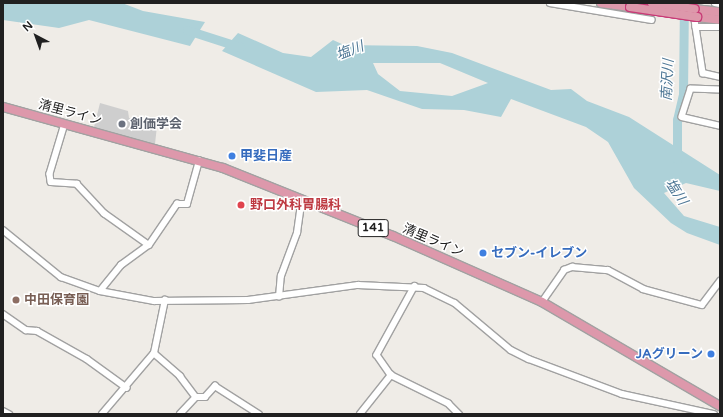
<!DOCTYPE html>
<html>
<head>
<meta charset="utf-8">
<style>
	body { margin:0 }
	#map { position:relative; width:723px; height:417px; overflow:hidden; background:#efece7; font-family:"Varela Round","Noto Sans JP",sans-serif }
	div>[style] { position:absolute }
	.religious>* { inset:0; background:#cecece }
	.water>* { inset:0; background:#add1d8 }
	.river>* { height:9px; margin:-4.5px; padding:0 4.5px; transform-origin:4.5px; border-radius:4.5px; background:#add1d8 }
	.roads { filter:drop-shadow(1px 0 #a1a1a1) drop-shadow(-1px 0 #a1a1a1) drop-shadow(0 1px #a1a1a1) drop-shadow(0 -1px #a1a1a1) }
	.minor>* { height:5.5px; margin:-2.75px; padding:0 2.75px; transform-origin:2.75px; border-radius:2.75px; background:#fff }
	.highway>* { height:8px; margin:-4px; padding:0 4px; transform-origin:4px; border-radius:4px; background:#dd98ab }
	.bridges { filter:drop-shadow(1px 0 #c73a76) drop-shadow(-1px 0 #c73a76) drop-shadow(0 1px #c73a76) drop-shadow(0 -1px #c73a76) }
	.highway-bridge>* { height:8px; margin:-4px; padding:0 4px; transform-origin:4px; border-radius:4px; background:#dd98ab }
	.dots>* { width:11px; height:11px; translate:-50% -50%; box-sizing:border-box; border:2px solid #fff; border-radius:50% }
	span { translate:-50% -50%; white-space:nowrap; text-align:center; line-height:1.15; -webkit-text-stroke:3px #fff; paint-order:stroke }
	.shield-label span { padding:1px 3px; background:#fff; border:1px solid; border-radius:3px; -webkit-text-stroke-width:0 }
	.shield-label { font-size:12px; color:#202020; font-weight:700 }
	.street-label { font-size:13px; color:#202020 }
	.worship-label { font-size:13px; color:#5b616d; font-weight:700 }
	.left { translate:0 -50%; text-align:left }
	.shop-label { font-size:13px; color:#366cbe; font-weight:700 }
	.right { translate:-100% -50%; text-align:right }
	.health-label { font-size:13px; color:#be3a42; font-weight:700 }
	.education-label { font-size:13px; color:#785e54; font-weight:700 }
	.water-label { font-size:14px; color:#4f7896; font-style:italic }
	.frame { position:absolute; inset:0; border:4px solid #202020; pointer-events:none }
	.north { position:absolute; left:16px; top:16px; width:40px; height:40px; -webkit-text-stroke:3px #fff; paint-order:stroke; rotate:319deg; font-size:11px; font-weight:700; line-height:16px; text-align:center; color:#202020 }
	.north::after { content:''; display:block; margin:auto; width:14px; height:18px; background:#202020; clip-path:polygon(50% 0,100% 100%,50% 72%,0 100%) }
</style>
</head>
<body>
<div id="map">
	<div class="religious">
		<div style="clip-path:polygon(100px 103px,128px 111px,129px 118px,157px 126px,155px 144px,94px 127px)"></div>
	</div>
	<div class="water">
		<div style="clip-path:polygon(3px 3px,122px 3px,143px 11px,205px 22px,190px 46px,89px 20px,59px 28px,3px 20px)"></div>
		<div style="clip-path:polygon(evenodd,238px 33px,283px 53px,311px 57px,333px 40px,344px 45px,417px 46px,452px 53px,551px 90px,571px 89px,587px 101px,629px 117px,720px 175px,720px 191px,686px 183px,664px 193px,684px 216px,720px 227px,720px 245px,687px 233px,671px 223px,634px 188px,608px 142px,586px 127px,511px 99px,501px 117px,464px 110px,422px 109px,367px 90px,316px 92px,222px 51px,238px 33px,373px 63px,440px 63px,488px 83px,452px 96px,400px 91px,378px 74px,373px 63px)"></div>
	</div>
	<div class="river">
		<div style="left:187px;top:30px;width:56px;rotate:17.8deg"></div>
		<div style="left:677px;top:159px;width:39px;rotate:-90deg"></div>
		<div style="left:677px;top:120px;width:27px;rotate:-77deg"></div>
		<div style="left:683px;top:94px;width:91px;rotate:-89.4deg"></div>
	</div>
	<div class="roads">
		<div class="minor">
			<div style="left:550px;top:3px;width:103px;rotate:9.5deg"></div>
			<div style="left:693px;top:3px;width:24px;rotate:83deg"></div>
			<div style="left:696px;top:27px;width:24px"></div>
			<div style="left:715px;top:3px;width:5px;rotate:11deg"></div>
			<div style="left:696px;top:27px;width:47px;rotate:81.3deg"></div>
			<div style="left:703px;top:73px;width:17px;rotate:13deg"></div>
			<div style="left:720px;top:90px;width:29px;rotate:-178deg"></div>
			<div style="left:691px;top:89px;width:29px;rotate:108deg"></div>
			<div style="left:682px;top:117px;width:39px;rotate:13deg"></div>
			<div style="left:65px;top:124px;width:52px;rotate:106.7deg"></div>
			<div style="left:50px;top:174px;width:8px;rotate:83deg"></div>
			<div style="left:51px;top:182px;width:26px;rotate:4deg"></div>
			<div style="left:77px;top:184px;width:40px;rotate:47deg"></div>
			<div style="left:104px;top:213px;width:55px;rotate:35.4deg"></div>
			<div style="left:3px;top:230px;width:75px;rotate:39deg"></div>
			<div style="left:61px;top:277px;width:41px;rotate:19.7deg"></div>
			<div style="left:100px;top:291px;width:55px;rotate:10.5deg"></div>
			<div style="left:154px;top:301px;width:94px;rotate:-0.6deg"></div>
			<div style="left:248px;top:300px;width:111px;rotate:-7.8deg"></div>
			<div style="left:358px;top:285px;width:66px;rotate:2.6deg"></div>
			<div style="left:424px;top:288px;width:34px;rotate:26deg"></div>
			<div style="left:455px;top:303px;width:73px;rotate:40deg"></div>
			<div style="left:511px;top:350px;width:20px;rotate:27deg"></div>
			<div style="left:529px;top:359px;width:99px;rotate:20.6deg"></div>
			<div style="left:622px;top:394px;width:94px;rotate:12.3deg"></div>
			<div style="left:415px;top:286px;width:79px;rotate:118.8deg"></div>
			<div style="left:377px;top:355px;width:24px;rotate:55deg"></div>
			<div style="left:391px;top:375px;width:64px;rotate:26.2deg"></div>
			<div style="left:448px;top:403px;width:16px;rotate:45deg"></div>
			<div style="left:100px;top:291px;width:33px;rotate:-51deg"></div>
			<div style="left:121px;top:265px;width:34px;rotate:-36deg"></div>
			<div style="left:149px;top:245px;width:50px;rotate:-55.7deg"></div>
			<div style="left:177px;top:204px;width:10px"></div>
			<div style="left:187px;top:204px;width:45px;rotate:-74.4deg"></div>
			<div style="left:279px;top:297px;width:21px;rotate:-85deg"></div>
			<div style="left:281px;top:276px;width:46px;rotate:-69.6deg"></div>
			<div style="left:297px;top:233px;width:34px;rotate:-82deg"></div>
			<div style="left:542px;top:302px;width:39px;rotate:-55deg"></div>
			<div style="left:564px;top:270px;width:9px;rotate:-21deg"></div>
			<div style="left:572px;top:267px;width:36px;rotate:5deg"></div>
			<div style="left:608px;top:270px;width:40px;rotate:28deg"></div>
			<div style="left:643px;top:289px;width:61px;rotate:15.2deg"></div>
			<div style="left:702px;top:305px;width:30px;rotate:-53deg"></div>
			<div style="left:3px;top:314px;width:28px;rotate:35deg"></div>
			<div style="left:26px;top:330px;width:11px;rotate:5deg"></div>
			<div style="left:37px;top:331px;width:57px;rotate:29.2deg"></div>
			<div style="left:87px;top:359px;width:49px;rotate:35.9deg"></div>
			<div style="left:154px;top:353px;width:35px;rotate:41deg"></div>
			<div style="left:180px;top:376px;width:26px;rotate:53deg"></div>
			<div style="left:196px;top:397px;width:9px"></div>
			<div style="left:205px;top:397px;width:15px;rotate:-48deg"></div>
			<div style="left:215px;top:386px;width:52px;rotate:32.5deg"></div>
			<div style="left:3px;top:411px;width:7px;rotate:27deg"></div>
			<div style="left:102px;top:414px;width:80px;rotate:-49.6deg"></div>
			<div style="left:154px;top:353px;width:54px;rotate:-78.3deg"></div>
			<div style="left:180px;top:414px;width:23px;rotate:-47deg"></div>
			<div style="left:360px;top:414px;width:50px;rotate:-51.5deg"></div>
		</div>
		<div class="highway">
			<div style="left:601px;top:3px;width:29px;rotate:8deg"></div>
			<div style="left:695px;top:9px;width:25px;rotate:7deg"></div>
			<div style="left:697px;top:17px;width:23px;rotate:7deg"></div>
			<div style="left:3px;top:107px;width:228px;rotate:15.5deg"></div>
			<div style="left:223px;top:168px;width:183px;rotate:21.8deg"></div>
			<div style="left:393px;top:236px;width:163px;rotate:23.9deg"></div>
			<div style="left:542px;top:302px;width:206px;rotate:30.3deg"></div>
		</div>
	</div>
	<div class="bridges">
		<div class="highway-bridge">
			<div style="left:652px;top:3px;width:43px;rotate:7.9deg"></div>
			<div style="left:630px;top:7px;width:68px;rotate:8.5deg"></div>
		</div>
	</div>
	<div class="dots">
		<div style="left:122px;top:124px;background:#6b7280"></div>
		<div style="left:232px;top:156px;background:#3f7fe0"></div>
		<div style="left:241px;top:205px;background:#e0444e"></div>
		<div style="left:483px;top:253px;background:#3f7fe0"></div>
		<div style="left:16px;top:300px;background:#8d6e63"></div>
		<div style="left:711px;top:354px;background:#3f7fe0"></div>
	</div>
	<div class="shield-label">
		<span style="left:373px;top:228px">141</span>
	</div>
	<div class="street-label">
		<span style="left:70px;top:113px;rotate:15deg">清里ライン</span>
		<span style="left:433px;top:241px;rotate:23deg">清里ライン</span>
	</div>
	<div class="worship-label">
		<span class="left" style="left:130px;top:124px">創価学会</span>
	</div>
	<div class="shop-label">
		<span class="left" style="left:240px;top:156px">甲斐日産</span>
		<span class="left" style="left:491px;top:253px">セブン-イレブン</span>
		<span class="right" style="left:703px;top:354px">JAグリーン</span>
	</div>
	<div class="health-label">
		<span class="left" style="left:250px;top:205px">野口外科胃腸科</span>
	</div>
	<div class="education-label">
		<span class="left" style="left:24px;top:300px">中田保育園</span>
	</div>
	<div class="water-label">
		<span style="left:350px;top:51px;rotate:-21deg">塩川</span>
		<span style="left:668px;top:80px;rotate:-87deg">南沢川</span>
		<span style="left:676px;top:192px;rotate:57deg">塩川</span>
	</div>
	<div class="frame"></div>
	<div class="north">N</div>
</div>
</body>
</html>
